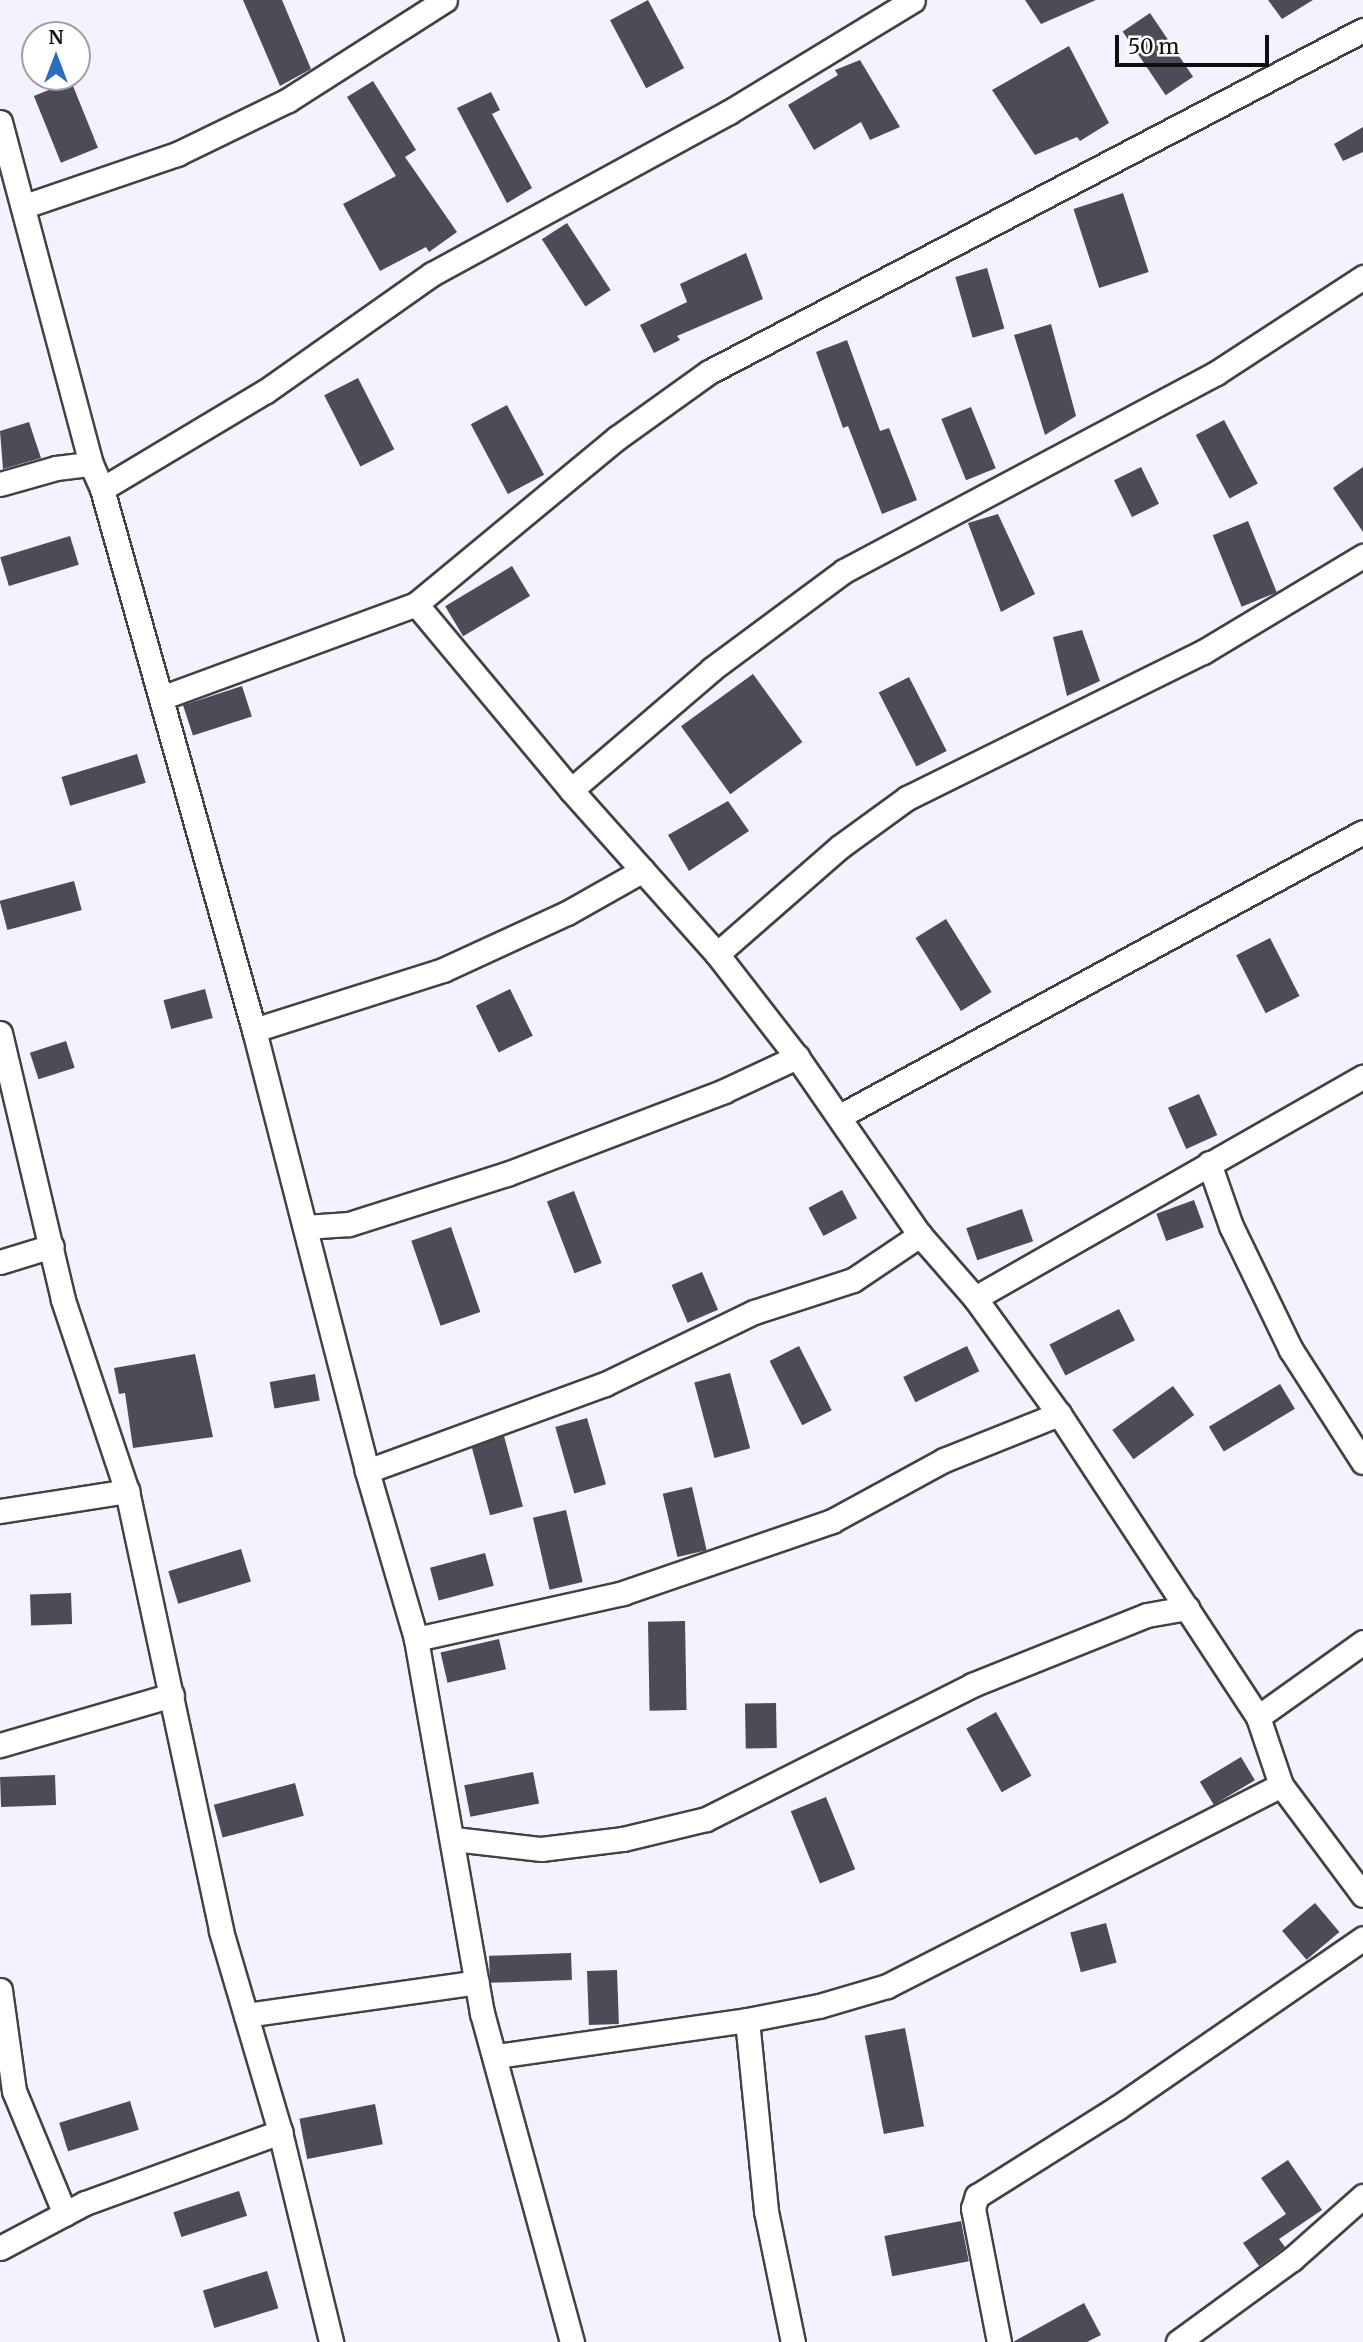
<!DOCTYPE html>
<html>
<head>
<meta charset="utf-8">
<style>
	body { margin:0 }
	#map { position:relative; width:1363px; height:2342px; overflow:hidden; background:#f6f1ff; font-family:Merriweather,serif }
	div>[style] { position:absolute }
	.building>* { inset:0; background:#4b4c57; transform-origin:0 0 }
	.roads { filter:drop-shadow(2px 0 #424242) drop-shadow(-2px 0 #424242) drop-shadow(0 2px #424242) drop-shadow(0 -2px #424242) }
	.street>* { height:23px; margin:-11.5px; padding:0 11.5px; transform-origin:11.5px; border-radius:11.5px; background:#fff }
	span { translate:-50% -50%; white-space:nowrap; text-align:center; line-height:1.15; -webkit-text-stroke:7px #fff; paint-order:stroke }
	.north { position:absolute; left:21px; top:21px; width:70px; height:70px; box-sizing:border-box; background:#fff; border:2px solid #9f9f9f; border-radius:50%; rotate:0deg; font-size:19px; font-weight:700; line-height:28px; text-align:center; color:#0f0f0f }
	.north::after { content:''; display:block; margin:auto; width:24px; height:32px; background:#2a6dbb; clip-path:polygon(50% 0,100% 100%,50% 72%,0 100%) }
	.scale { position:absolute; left:1115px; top:35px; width:154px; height:32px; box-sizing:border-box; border:4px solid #0f0f0f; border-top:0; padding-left:9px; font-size:21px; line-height:24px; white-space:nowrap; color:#0f0f0f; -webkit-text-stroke:5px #fff; paint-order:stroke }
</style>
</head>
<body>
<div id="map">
	<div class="building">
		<div style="clip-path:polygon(243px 0,282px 0,311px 69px,280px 86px)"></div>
		<div style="left:648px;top:0;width:77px;height:43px;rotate:62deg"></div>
		<div style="clip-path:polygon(1025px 0,1096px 0,1041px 24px)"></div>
		<div style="clip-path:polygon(1268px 0,1313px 0,1282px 19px)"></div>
		<div style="left:1150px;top:13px;width:77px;height:33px;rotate:56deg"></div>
		<div style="clip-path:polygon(1069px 46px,1109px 123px,1080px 141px,1077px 137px,1035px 155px,992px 90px)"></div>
		<div style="clip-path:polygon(860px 60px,900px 127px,870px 140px,861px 122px,814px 150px,788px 105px,838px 75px,835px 70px)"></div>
		<div style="left:71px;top:81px;width:72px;height:40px;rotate:68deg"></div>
		<div style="clip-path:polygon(373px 81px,416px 150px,405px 157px,457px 232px,429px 252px,426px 247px,380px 271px,343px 204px,396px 176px,347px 97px)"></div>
		<div style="clip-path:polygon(491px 92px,500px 110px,492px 114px,532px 188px,507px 203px,457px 108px)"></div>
		<div style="clip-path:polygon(1363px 127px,1363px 152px,1343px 161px,1334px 144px)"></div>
		<div style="left:1123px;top:193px;width:83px;height:52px;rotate:72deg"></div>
		<div style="left:567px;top:223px;width:80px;height:30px;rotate:57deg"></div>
		<div style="clip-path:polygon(746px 253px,763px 299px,677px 336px,680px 340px,654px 353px,640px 325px,687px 302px,680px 284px)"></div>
		<div style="left:987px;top:268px;width:63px;height:33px;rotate:74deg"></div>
		<div style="clip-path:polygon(1051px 324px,1076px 416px,1045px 435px,1014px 335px)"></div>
		<div style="clip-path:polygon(847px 340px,880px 431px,889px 428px,917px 500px,882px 514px,848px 426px,843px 428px,816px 352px)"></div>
		<div style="left:358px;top:378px;width:80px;height:38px;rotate:63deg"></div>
		<div style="left:507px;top:405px;width:79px;height:41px;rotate:62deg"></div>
		<div style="left:971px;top:407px;width:66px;height:32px;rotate:68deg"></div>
		<div style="left:1224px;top:420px;width:72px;height:32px;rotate:62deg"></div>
		<div style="clip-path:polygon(29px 422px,41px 458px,3px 469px,0 431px)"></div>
		<div style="left:1141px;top:467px;width:41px;height:30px;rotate:64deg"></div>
		<div style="clip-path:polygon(1363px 467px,1363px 532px,1333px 488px)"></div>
		<div style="clip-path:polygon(998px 514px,1035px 594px,1001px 612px,968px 523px)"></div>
		<div style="left:1248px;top:521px;width:77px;height:38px;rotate:68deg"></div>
		<div style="left:70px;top:536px;width:30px;height:73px;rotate:73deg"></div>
		<div style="left:512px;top:566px;width:35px;height:78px;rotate:59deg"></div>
		<div style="clip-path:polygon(1082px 630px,1100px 681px,1067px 696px,1053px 637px)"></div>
		<div style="left:753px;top:674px;width:84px;height:89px;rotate:54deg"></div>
		<div style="left:909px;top:677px;width:83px;height:34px;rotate:63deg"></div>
		<div style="left:242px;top:686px;width:32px;height:62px;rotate:72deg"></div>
		<div style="left:137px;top:754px;width:30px;height:79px;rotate:73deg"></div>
		<div style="clip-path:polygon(728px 801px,749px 831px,689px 871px,668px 835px)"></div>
		<div style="left:74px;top:881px;width:30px;height:77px;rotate:75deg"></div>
		<div style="left:946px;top:919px;width:86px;height:36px;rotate:58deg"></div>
		<div style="left:1270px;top:938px;width:65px;height:38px;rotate:63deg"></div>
		<div style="left:205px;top:989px;width:30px;height:43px;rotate:75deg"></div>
		<div style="left:510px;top:989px;width:52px;height:38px;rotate:64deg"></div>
		<div style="left:66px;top:1041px;width:28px;height:38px;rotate:72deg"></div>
		<div style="left:1199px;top:1094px;width:45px;height:34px;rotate:66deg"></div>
		<div style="left:842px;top:1190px;width:32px;height:38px;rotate:62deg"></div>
		<div style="left:574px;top:1191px;width:77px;height:29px;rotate:69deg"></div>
		<div style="left:1194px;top:1200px;width:29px;height:40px;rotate:70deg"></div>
		<div style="left:1022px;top:1209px;width:34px;height:59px;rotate:71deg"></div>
		<div style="left:451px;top:1227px;width:90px;height:42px;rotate:71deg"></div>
		<div style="left:702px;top:1272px;width:41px;height:33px;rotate:67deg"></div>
		<div style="left:1119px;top:1309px;width:35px;height:78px;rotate:63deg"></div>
		<div style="left:799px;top:1346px;width:72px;height:33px;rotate:63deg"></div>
		<div style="left:967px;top:1346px;width:28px;height:71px;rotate:64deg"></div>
		<div style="clip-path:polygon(195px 1354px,213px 1437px,133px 1448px,125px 1393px,119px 1394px,114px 1368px)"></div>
		<div style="left:730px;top:1373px;width:78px;height:37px;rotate:75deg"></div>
		<div style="left:315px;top:1374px;width:27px;height:46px;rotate:80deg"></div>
		<div style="left:1280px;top:1384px;width:29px;height:83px;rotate:59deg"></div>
		<div style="left:1173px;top:1386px;width:36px;height:75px;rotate:54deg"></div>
		<div style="left:587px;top:1418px;width:69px;height:33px;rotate:74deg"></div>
		<div style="left:504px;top:1436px;width:73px;height:34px;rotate:75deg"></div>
		<div style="left:692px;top:1487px;width:65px;height:30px;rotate:77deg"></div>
		<div style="left:566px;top:1510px;width:74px;height:34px;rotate:77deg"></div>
		<div style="left:241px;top:1549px;width:34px;height:76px;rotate:73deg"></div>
		<div style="left:485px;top:1553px;width:34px;height:57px;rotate:75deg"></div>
		<div style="left:71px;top:1593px;width:31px;height:41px;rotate:88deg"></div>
		<div style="left:685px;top:1621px;width:89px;height:37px;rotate:89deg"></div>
		<div style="left:499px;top:1639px;width:31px;height:60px;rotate:77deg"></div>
		<div style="left:776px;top:1703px;width:45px;height:31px;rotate:89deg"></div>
		<div style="left:996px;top:1712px;width:73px;height:34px;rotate:61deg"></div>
		<div style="left:1241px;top:1757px;width:27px;height:48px;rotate:59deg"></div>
		<div style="left:533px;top:1772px;width:32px;height:70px;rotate:79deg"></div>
		<div style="left:55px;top:1775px;width:30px;height:55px;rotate:88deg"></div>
		<div style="left:295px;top:1783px;width:34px;height:84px;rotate:75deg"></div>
		<div style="left:826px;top:1797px;width:78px;height:38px;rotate:68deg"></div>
		<div style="left:1315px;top:1903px;width:38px;height:43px;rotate:50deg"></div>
		<div style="left:1106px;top:1923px;width:41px;height:37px;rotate:75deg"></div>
		<div style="left:571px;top:1953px;width:27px;height:82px;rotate:88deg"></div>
		<div style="left:617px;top:1970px;width:54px;height:30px;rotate:88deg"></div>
		<div style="left:905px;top:2028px;width:100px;height:41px;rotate:79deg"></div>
		<div style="left:130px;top:2101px;width:30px;height:74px;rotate:73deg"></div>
		<div style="left:375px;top:2104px;width:41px;height:77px;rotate:79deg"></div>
		<div style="clip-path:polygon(1288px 2160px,1322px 2210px,1279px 2239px,1285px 2247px,1259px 2266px,1243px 2243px,1286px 2214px,1261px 2178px)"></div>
		<div style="left:239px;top:2191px;width:26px;height:69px;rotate:72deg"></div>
		<div style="left:961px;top:2221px;width:41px;height:78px;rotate:79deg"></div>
		<div style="left:267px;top:2271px;width:39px;height:67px;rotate:73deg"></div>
		<div style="clip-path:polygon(1084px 2303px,1101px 2335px,1087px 2342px,1013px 2342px)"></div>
	</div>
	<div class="roads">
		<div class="street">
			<div style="left:0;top:122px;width:354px;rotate:75.1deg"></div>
			<div style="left:91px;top:464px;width:27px;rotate:66deg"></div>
			<div style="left:102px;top:489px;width:562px;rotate:74.31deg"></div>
			<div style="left:254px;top:1030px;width:455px;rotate:75.6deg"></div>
			<div style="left:367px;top:1471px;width:175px;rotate:73.7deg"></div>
			<div style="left:416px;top:1639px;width:380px;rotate:80deg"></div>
			<div style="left:482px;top:2013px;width:341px;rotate:74.7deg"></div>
			<div style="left:25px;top:206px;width:161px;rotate:-18.9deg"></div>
			<div style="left:177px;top:154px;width:123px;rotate:-25.9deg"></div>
			<div style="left:288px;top:100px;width:186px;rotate:-32.5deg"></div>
			<div style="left:0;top:484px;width:58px;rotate:-15.9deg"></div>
			<div style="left:56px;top:468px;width:35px;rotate:-7deg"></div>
			<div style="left:102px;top:489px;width:191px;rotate:-30.9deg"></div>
			<div style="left:266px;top:391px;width:203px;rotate:-35.2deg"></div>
			<div style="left:432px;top:274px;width:338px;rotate:-28.6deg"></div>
			<div style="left:729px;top:112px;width:215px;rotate:-31.3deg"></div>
			<div style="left:416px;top:604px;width:242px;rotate:50.2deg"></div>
			<div style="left:571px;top:790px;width:220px;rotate:48.3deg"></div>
			<div style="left:717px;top:954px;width:130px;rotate:52.2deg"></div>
			<div style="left:797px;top:1057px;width:216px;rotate:55.4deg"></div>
			<div style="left:920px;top:1235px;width:84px;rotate:48.9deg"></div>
			<div style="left:975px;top:1298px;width:143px;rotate:54.1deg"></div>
			<div style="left:1059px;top:1414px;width:363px;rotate:56.7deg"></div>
			<div style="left:1258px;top:1717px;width:72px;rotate:71.3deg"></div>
			<div style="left:1281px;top:1785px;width:137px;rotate:53.3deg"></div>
			<div style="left:161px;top:698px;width:272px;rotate:-20.2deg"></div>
			<div style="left:416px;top:604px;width:261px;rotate:-39.6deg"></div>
			<div style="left:617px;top:438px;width:113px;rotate:-35.7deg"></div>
			<div style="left:709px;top:372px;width:738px;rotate:-27.61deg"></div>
			<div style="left:571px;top:790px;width:186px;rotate:-40.6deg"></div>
			<div style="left:712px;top:669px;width:164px;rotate:-36.6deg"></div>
			<div style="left:844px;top:571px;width:421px;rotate:-28deg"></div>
			<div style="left:1216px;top:373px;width:176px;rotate:-33.1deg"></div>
			<div style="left:717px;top:954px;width:164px;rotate:-41.1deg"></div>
			<div style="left:841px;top:846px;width:82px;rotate:-36deg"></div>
			<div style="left:907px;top:798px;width:330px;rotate:-26.3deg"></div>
			<div style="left:1203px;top:652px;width:187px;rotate:-31deg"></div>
			<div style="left:254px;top:1030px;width:198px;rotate:-17.6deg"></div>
			<div style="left:443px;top:970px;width:136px;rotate:-24.7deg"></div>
			<div style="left:567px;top:913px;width:87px;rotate:-29.5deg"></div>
			<div style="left:0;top:1033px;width:274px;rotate:76.7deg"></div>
			<div style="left:63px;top:1300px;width:201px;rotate:71.5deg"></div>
			<div style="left:127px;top:1491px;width:450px;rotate:77.9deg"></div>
			<div style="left:221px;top:1931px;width:209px;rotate:73.6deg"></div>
			<div style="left:280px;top:2132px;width:216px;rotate:76.3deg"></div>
			<div style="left:840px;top:1116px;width:595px;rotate:-28.5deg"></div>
			<div style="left:1209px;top:1163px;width:67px;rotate:70.8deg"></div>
			<div style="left:1231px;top:1226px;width:138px;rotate:64.2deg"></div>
			<div style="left:1291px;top:1350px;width:133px;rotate:57.3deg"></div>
			<div style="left:305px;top:1227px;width:44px;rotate:-3.9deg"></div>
			<div style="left:349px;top:1224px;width:166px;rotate:-17.6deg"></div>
			<div style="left:507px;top:1174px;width:232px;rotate:-20.9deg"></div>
			<div style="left:724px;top:1091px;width:81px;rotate:-25deg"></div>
			<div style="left:0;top:1262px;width:54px;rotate:-17.1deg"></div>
			<div style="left:975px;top:1298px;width:447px;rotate:-29.7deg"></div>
			<div style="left:367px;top:1471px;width:253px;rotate:-20.1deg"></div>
			<div style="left:605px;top:1384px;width:165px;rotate:-25.8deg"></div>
			<div style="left:754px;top:1312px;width:104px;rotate:-17.9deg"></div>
			<div style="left:853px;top:1280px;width:81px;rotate:-33.9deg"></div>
			<div style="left:0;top:1511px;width:129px;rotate:-8.9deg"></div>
			<div style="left:416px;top:1639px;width:212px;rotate:-12.5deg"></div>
			<div style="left:623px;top:1593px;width:221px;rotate:-19deg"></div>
			<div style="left:832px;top:1521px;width:128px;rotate:-28.6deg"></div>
			<div style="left:944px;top:1460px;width:124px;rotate:-21.8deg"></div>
			<div style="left:1258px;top:1717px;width:129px;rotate:-35.5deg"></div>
			<div style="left:0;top:1745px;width:179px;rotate:-16.2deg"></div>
			<div style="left:454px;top:1839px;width:88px;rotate:6.6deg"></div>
			<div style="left:541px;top:1849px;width:83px;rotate:-7deg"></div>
			<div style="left:623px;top:1839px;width:85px;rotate:-13.5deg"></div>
			<div style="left:706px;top:1819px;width:298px;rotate:-26.7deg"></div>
			<div style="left:972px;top:1685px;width:188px;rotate:-21.8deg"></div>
			<div style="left:1147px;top:1615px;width:41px;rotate:-9.9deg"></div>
			<div style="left:0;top:1990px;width:102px;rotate:82.1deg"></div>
			<div style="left:14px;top:2091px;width:133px;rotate:67.5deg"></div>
			<div style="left:246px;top:2015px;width:233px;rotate:-8.1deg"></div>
			<div style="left:747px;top:2020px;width:73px;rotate:-11deg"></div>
			<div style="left:819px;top:2006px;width:71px;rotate:-16.4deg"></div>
			<div style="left:887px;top:1986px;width:442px;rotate:-27deg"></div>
			<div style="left:497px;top:2056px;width:253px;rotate:-8.2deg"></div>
			<div style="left:747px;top:2020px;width:192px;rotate:84.3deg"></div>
			<div style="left:766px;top:2211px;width:134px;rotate:78.4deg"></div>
			<div style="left:0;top:2248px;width:96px;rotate:-27.9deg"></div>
			<div style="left:85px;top:2203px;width:208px;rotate:-20deg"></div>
			<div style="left:999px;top:2342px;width:136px;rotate:-101deg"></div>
			<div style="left:973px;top:2208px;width:13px;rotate:-72deg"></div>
			<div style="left:977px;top:2196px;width:165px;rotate:-32.2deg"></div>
			<div style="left:1117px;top:2108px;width:299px;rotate:-34.6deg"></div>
			<div style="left:1178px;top:2342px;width:141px;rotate:-36.1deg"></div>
			<div style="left:1292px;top:2259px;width:95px;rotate:-41.6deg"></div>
		</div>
	</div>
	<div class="north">N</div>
	<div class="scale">50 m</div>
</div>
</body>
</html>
